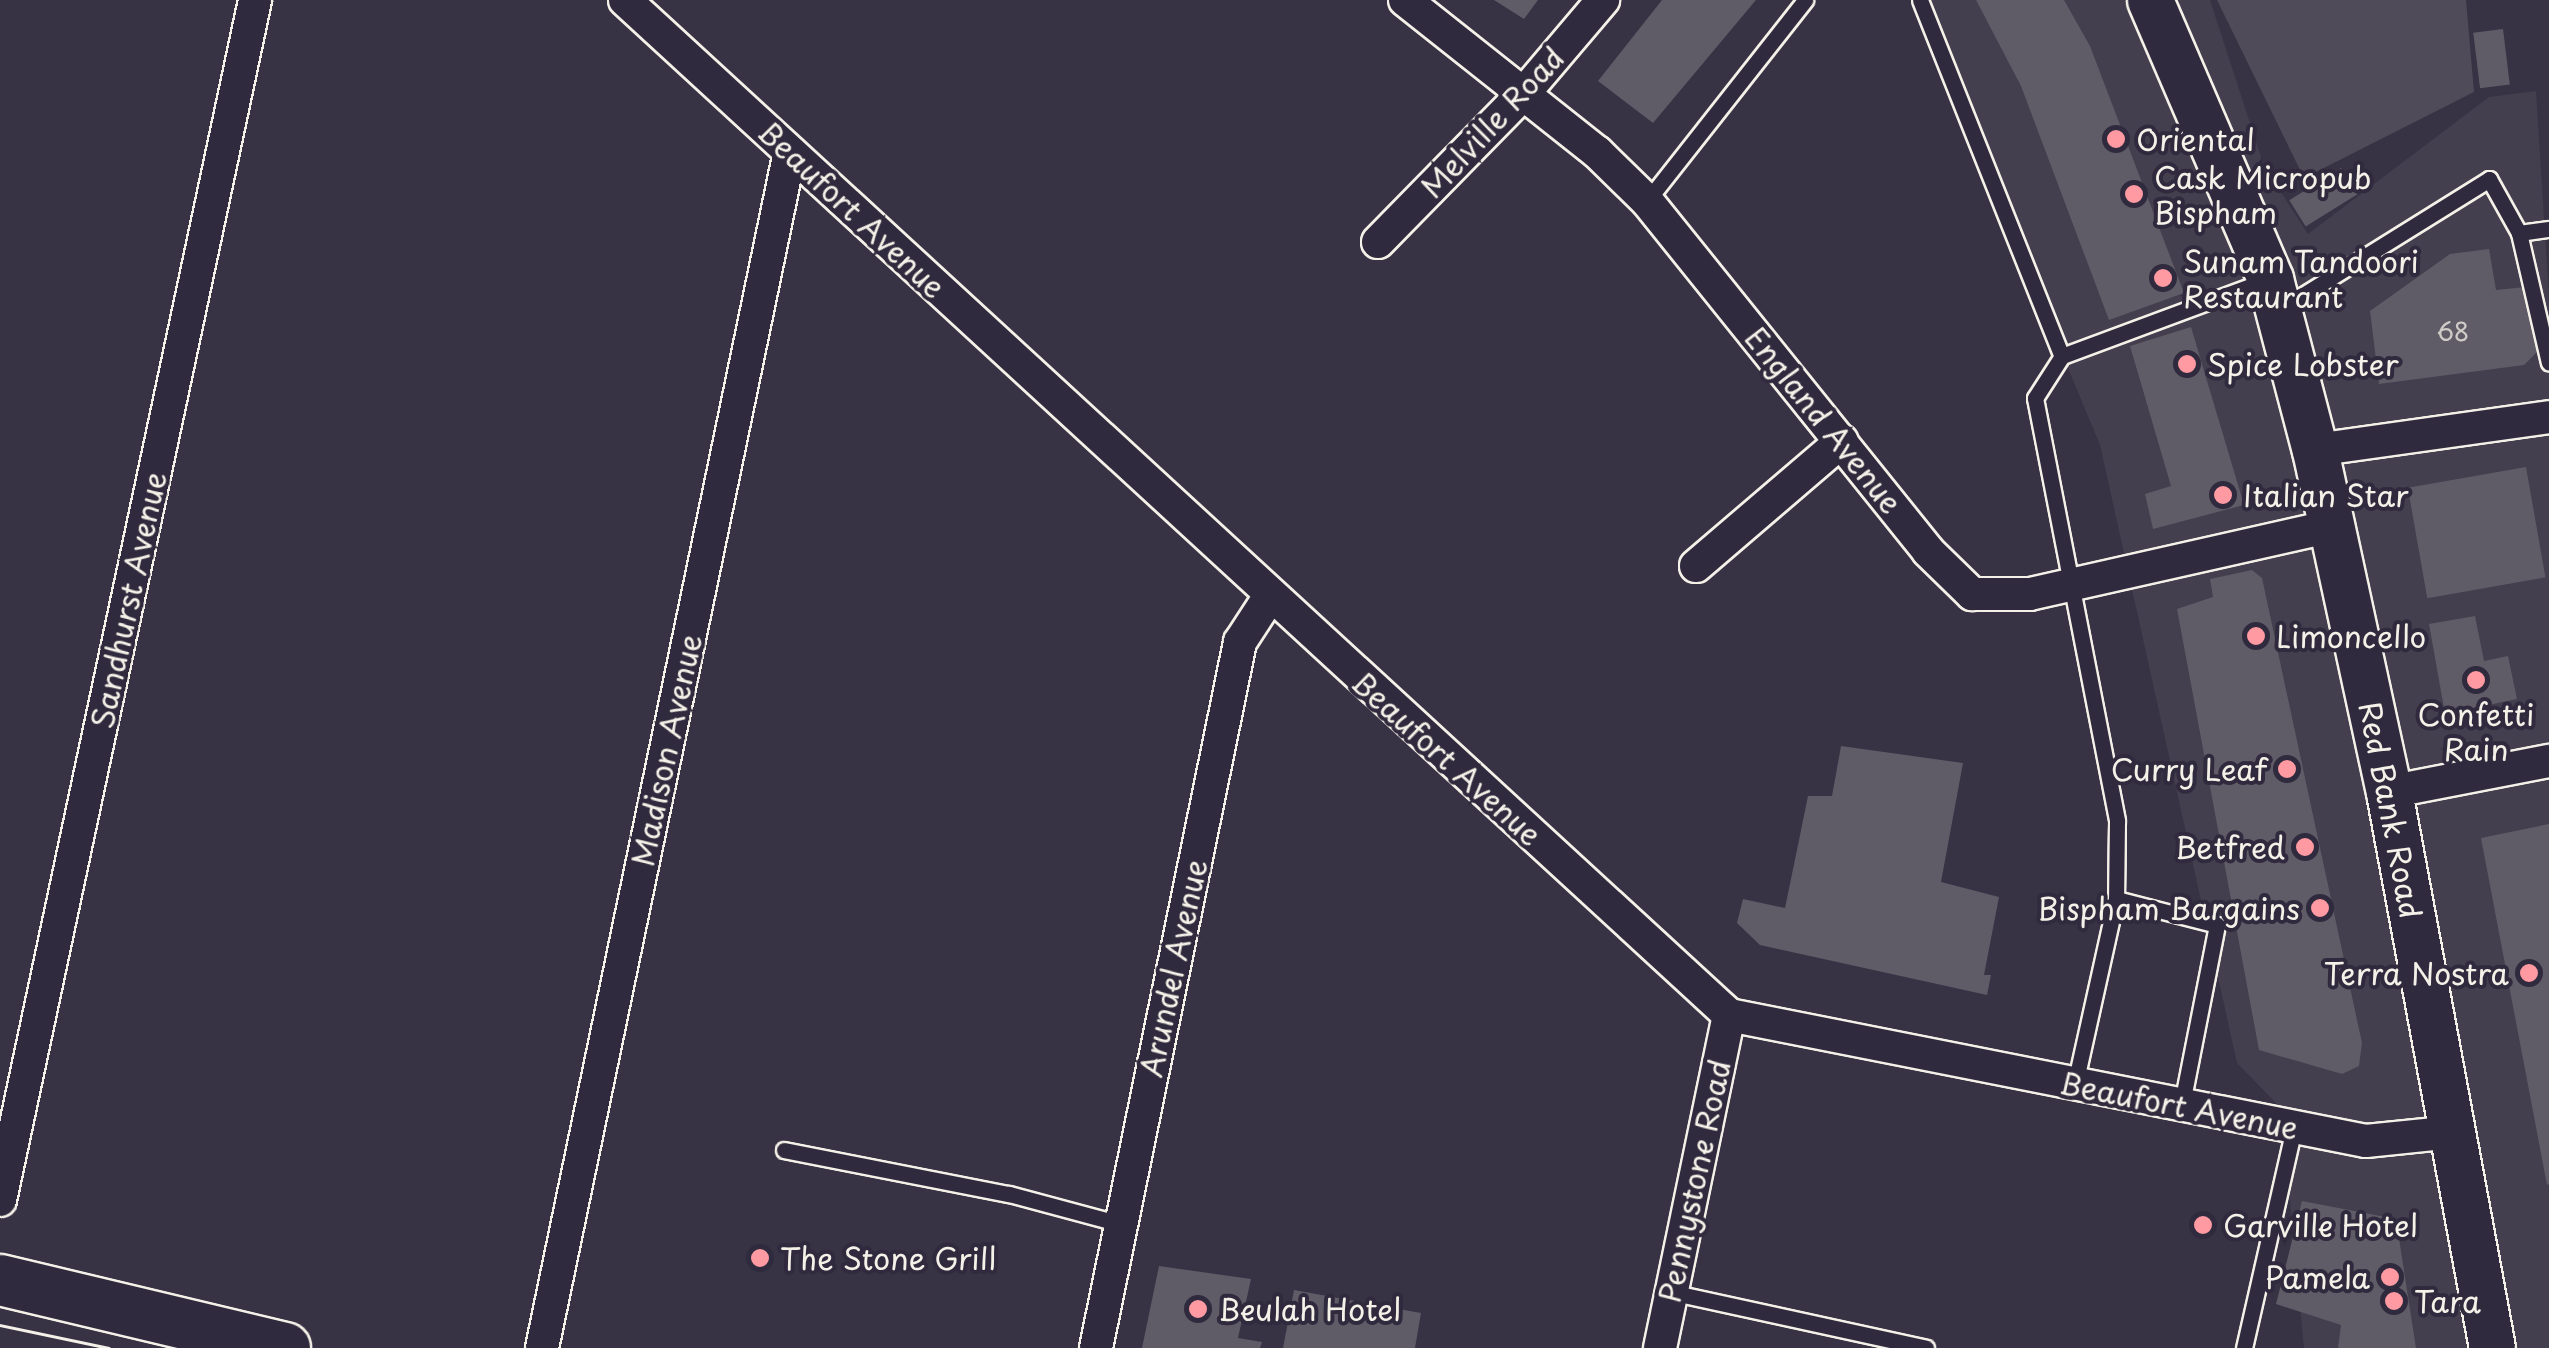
<!DOCTYPE html>
<html>
<head>
<meta charset="utf-8">
<style>
	body { margin:0 }
	#map { position:relative; width:2549px; height:1348px; overflow:hidden; background:#373244; font-family:"Playpen Sans",sans-serif }
	div>[style] { position:absolute }
	.built>* { inset:0; background:#433f4e }
	.green>* { inset:0; background:#504b59 }
	.building>* { inset:0; background:#5f5c67; transform-origin:0 0 }
	.roads { filter:drop-shadow(2px 0 #f4f1e8) drop-shadow(-2px 0 #f4f1e8) drop-shadow(0 2px #f4f1e8) drop-shadow(0 -2px #f4f1e8) }
	.lane>* { height:15px; margin:-7.5px; padding:0 7.5px; transform-origin:7.5px; border-radius:7.5px; background:#2f2a3d }
	.street>* { height:32px; margin:-16px; padding:0 16px; transform-origin:16px; border-radius:16px; background:#2f2a3d }
	.secondary>* { height:45px; margin:-22.5px; padding:0 22.5px; transform-origin:22.5px; border-radius:22.5px; background:#2f2a3d }
	.primary>* { height:50px; margin:-25px; padding:0 25px; transform-origin:25px; border-radius:25px; background:#2f2a3d }
	.tram>* { height:2.5px; margin:-1.25px; padding:0 1.25px; transform-origin:1.25px; border-radius:1.25px; background:#f4f1e8 }
	.dots>* { width:28px; height:28px; translate:-50% -50%; box-sizing:border-box; border:5px solid #2f2a3d; border-radius:50% }
	span { translate:-50% -50%; white-space:nowrap; text-align:center; line-height:1.15; -webkit-text-stroke:8px #2f2a3d; paint-order:stroke }
	.number-label { font-size:25px; color:#cfccc8 }
	.number-label span { -webkit-text-stroke-width:0 }
	.street-label { font-size:30px; color:#f4f1e8 }
	.poi-label { font-size:30px; color:#f4f1e8 }
	.left { translate:0 -50%; text-align:left }
	.right { translate:-100% -50%; text-align:right }
</style>
</head>
<body>
<div id="map">
	<div class="built">
		<div style="clip-path:polygon(1915px 0,2210px 0,2264px 166px,2308px 234px,2489px 97px,2536px 91px,2549px 296px,2549px 1348px,2304px 1348px,2281px 1108px,2237px 1063px,2100px 445px)"></div>
	</div>
	<div class="green">
		<div style="clip-path:polygon(2217px 0,2466px 0,2474px 92px,2304px 178px)"></div>
	</div>
	<div class="building">
		<div style="clip-path:polygon(1494px 0,1538px 0,1524px 19px)"></div>
		<div style="clip-path:polygon(1662px 0,1756px 0,1653px 123px,1598px 81px)"></div>
		<div style="clip-path:polygon(1976px 0,2064px 0,2090px 46px,2184px 293px,2109px 320px,2021px 86px)"></div>
		<div style="left:2503px;top:29px;width:56px;height:30px;rotate:83deg"></div>
		<div style="left:2341px;top:168px;width:31px;height:61px;rotate:58deg"></div>
		<div style="clip-path:polygon(2489px 249px,2496px 290px,2526px 287px,2538px 351px,2524px 365px,2379px 384px,2370px 311px,2450px 254px)"></div>
		<div style="clip-path:polygon(2191px 327px,2244px 505px,2153px 529px,2145px 494px,2171px 486px,2130px 346px)"></div>
		<div style="left:2526px;top:467px;width:112px;height:120px;rotate:80deg"></div>
		<div style="clip-path:polygon(2252px 570px,2262px 578px,2362px 1043px,2359px 1066px,2342px 1074px,2259px 1050px,2177px 609px,2213px 597px,2210px 579px)"></div>
		<div style="clip-path:polygon(2475px 616px,2484px 661px,2508px 656px,2517px 699px,2445px 714px,2429px 624px)"></div>
		<div style="clip-path:polygon(1841px 746px,1963px 763px,1941px 882px,1999px 897px,1984px 975px,1991px 975px,1987px 995px,1760px 945px,1737px 923px,1743px 899px,1785px 908px,1808px 796px,1832px 796px)"></div>
		<div style="clip-path:polygon(2549px 824px,2549px 1184px,2547px 1185px,2481px 838px)"></div>
		<div style="clip-path:polygon(2302px 1201px,2396px 1219px,2416px 1348px,2338px 1348px,2341px 1325px,2276px 1304px)"></div>
		<div style="clip-path:polygon(1159px 1266px,1251px 1279px,1238px 1338px,1262px 1342px,1260px 1348px,1142px 1348px)"></div>
		<div style="clip-path:polygon(1294px 1290px,1421px 1313px,1415px 1348px,1283px 1348px)"></div>
	</div>
	<div class="roads">
		<div class="lane">
			<div style="left:1920px;top:0;width:383px;rotate:68.3deg"></div>
			<div style="left:2062px;top:356px;width:50px;rotate:122.7deg"></div>
			<div style="left:2035px;top:398px;width:431px;rotate:79deg"></div>
			<div style="left:2117px;top:821px;width:78px;rotate:90.7deg"></div>
			<div style="left:2116px;top:899px;width:189px;rotate:102.5deg"></div>
			<div style="left:1647px;top:201px;width:256px;rotate:-51.8deg"></div>
			<div style="left:2519px;top:233px;width:30px;rotate:-8deg"></div>
			<div style="left:2282px;top:308px;width:244px;rotate:-31.9deg"></div>
			<div style="left:2489px;top:179px;width:62px;rotate:60.9deg"></div>
			<div style="left:2519px;top:233px;width:133px;rotate:77deg"></div>
			<div style="left:2062px;top:356px;width:215px;rotate:-20.4deg"></div>
			<div style="left:2116px;top:899px;width:104px;rotate:14.4deg"></div>
			<div style="left:2217px;top:925px;width:182px;rotate:101.1deg"></div>
			<div style="left:784px;top:1150px;width:229px;rotate:11.1deg"></div>
			<div style="left:1009px;top:1194px;width:116px;rotate:15deg"></div>
			<div style="left:1670px;top:1292px;width:262px;rotate:12.3deg"></div>
			<div style="left:2244px;top:1348px;width:226px;rotate:-77.2deg"></div>
		</div>
		<div class="street">
			<div style="left:625px;top:0;width:1500px;rotate:42.59deg"></div>
			<div style="left:1729px;top:1015px;width:649px;rotate:11.19deg"></div>
			<div style="left:2366px;top:1141px;width:87px;rotate:-5.9deg"></div>
			<div style="left:1405px;top:0;width:245px;rotate:38.4deg"></div>
			<div style="left:1597px;top:152px;width:70px;rotate:44.4deg"></div>
			<div style="left:1647px;top:201px;width:449px;rotate:51.2deg"></div>
			<div style="left:1928px;top:551px;width:62px;rotate:44.3deg"></div>
			<div style="left:1972px;top:594px;width:58px"></div>
			<div style="left:2030px;top:594px;width:309px;rotate:-12.7deg"></div>
			<div style="left:1378px;top:242px;width:210px;rotate:-45.6deg"></div>
			<div style="left:1525px;top:92px;width:121px;rotate:-49.7deg"></div>
			<div style="left:2315px;top:450px;width:236px;rotate:-8deg"></div>
			<div style="left:1696px;top:566px;width:192px;rotate:-40.6deg"></div>
			<div style="left:2389px;top:792px;width:163px;rotate:-11deg"></div>
			<div style="left:0;top:1200px;width:1227px;rotate:-78deg"></div>
			<div style="left:542px;top:1348px;width:1221px;rotate:-78.29deg"></div>
			<div style="left:1096px;top:1348px;width:721px;rotate:-78.47deg"></div>
			<div style="left:1240px;top:642px;width:55px;rotate:-56.9deg"></div>
			<div style="left:1660px;top:1348px;width:340px;rotate:-78.3deg"></div>
		</div>
		<div class="secondary">
			<div style="left:2150px;top:0;width:304px;rotate:66.7deg"></div>
			<div style="left:2270px;top:279px;width:177px;rotate:75.3deg"></div>
			<div style="left:2315px;top:450px;width:350px;rotate:77.8deg"></div>
			<div style="left:2389px;top:792px;width:565px;rotate:79.5deg"></div>
		</div>
		<div class="primary">
			<div style="left:0;top:1280px;width:293px;rotate:13.4deg"></div>
		</div>
	</div>
	<div class="tram">
		<div style="left:0;top:1325px;width:111px;rotate:11.9deg"></div>
	</div>
	<div class="dots">
		<div style="left:2116px;top:139px;background:#ff9aa2"></div>
		<div style="left:2134px;top:194px;background:#ff9aa2"></div>
		<div style="left:2163px;top:278px;background:#ff9aa2"></div>
		<div style="left:2187px;top:364px;background:#ff9aa2"></div>
		<div style="left:2223px;top:495px;background:#ff9aa2"></div>
		<div style="left:2256px;top:636px;background:#ff9aa2"></div>
		<div style="left:2476px;top:680px;background:#ff9aa2"></div>
		<div style="left:2287px;top:769px;background:#ff9aa2"></div>
		<div style="left:2305px;top:847px;background:#ff9aa2"></div>
		<div style="left:2320px;top:908px;background:#ff9aa2"></div>
		<div style="left:2529px;top:973px;background:#ff9aa2"></div>
		<div style="left:2203px;top:1225px;background:#ff9aa2"></div>
		<div style="left:760px;top:1258px;background:#ff9aa2"></div>
		<div style="left:2390px;top:1277px;background:#ff9aa2"></div>
		<div style="left:2394px;top:1301px;background:#ff9aa2"></div>
		<div style="left:1198px;top:1309px;background:#ff9aa2"></div>
	</div>
	<div class="number-label">
		<span style="left:2453px;top:331px">68</span>
	</div>
	<div class="street-label">
		<span style="left:1492px;top:122px;rotate:-47deg">Melville Road</span>
		<span style="left:852px;top:209px;rotate:43deg">Beaufort Avenue</span>
		<span style="left:1824px;top:420px;rotate:51deg">England Avenue</span>
		<span style="left:128px;top:600px;rotate:-78deg">Sandhurst Avenue</span>
		<span style="left:666px;top:750px;rotate:-78deg">Madison Avenue</span>
		<span style="left:1447px;top:758px;rotate:42deg">Beaufort Avenue</span>
		<span style="left:2391px;top:810px;rotate:79deg">Red Bank Road</span>
		<span style="left:1173px;top:968px;rotate:-78deg">Arundel Avenue</span>
		<span style="left:2179px;top:1105px;rotate:11deg">Beaufort Avenue</span>
		<span style="left:1694px;top:1181px;rotate:-78deg">Pennystone Road</span>
	</div>
	<div class="poi-label">
		<span class="left" style="left:2136px;top:139px">Oriental</span>
		<span class="left" style="left:2154px;top:194px">Cask Micropub<br>Bispham</span>
		<span class="left" style="left:2183px;top:278px">Sunam Tandoori<br>Restaurant</span>
		<span class="left" style="left:2207px;top:364px">Spice Lobster</span>
		<span class="left" style="left:2243px;top:495px">Italian Star</span>
		<span class="left" style="left:2276px;top:636px">Limoncello</span>
		<span style="left:2476px;top:731px">Confetti<br>Rain</span>
		<span class="right" style="left:2267px;top:769px">Curry Leaf</span>
		<span class="right" style="left:2285px;top:847px">Betfred</span>
		<span class="right" style="left:2300px;top:908px">Bispham Bargains</span>
		<span class="right" style="left:2509px;top:973px">Terra Nostra</span>
		<span class="left" style="left:2223px;top:1225px">Garville Hotel</span>
		<span class="left" style="left:780px;top:1258px">The Stone Grill</span>
		<span class="right" style="left:2370px;top:1277px">Pamela</span>
		<span class="left" style="left:2414px;top:1301px">Tara</span>
		<span class="left" style="left:1218px;top:1309px">Beulah Hotel</span>
	</div>
</div>
</body>
</html>
